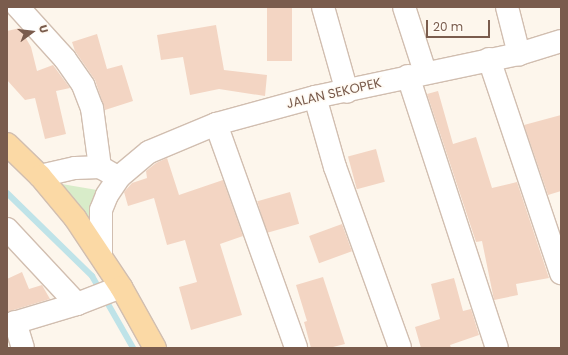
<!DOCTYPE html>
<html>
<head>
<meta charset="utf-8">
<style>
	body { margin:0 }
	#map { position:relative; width:568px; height:355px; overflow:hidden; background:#fdf6ec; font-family:Poppins,sans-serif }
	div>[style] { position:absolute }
	.green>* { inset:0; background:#d8ecc9 }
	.stream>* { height:6px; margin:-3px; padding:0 3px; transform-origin:3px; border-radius:3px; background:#bfe3e8 }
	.building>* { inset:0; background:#f3d5c3; transform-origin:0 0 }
	.roads { filter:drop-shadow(1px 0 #d1beb0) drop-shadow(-1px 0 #d1beb0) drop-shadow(0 1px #d1beb0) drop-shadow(0 -1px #d1beb0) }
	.minor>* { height:22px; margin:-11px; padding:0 11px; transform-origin:11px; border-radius:11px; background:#fff }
	.major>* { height:22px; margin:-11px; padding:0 11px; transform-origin:11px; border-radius:11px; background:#fbd9a5 }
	span { translate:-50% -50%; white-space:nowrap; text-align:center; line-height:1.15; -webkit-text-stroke:3px #fffaf3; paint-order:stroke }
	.street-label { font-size:13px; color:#7a5c4d }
	.frame { position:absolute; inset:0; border:8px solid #7a5c4d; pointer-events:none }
	.north { position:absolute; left:12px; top:12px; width:40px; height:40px; -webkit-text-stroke:3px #fffaf3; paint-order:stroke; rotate:75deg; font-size:11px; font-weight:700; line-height:16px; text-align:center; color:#7a5c4d }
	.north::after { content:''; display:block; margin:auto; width:14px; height:18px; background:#7a5c4d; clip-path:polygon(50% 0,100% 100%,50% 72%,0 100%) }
	.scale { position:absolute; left:426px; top:20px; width:64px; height:18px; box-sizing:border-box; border:2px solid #7a5c4d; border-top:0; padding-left:5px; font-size:12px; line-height:14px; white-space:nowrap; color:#7a5c4d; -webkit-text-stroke:3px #fffaf3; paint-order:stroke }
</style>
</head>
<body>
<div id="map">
	<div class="green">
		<div style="clip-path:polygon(50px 182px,97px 190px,97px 234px)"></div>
	</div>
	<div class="stream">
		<div style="left:7px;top:193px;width:119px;rotate:44.3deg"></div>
		<div style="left:92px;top:276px;width:83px;rotate:60.3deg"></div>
	</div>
	<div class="building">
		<div style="left:267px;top:7px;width:25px;height:54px"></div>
		<div style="clip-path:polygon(216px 25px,224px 70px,267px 75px,265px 96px,219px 89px,190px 95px,183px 57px,161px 60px,157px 35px)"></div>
		<div style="clip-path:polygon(20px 28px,31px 47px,37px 71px,53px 65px,70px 88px,56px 91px,66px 134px,45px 139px,35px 98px,25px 100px,7px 80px,7px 31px)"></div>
		<div style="clip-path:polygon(97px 34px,107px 69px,122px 65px,133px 101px,105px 110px,95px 80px,75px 51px,72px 42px)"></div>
		<div style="clip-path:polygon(438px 91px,453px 144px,476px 137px,492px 188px,517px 182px,549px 278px,516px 284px,518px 295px,494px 300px,482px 241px,476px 242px,427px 94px)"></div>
		<div style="clip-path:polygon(561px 115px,561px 191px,548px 195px,524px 125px)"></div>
		<div style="left:376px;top:149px;width:34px;height:29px;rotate:75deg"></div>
		<div style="clip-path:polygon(167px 158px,179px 195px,223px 180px,243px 236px,220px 244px,242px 315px,191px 330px,179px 287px,197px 282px,185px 240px,167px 245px,154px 198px,128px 206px,124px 192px,132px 183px,147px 178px,146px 171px,156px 163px)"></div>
		<div style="left:290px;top:192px;width:33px;height:34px;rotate:74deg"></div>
		<div style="left:342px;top:224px;width:29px;height:35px;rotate:70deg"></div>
		<div style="clip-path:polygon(22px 272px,29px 289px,42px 285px,50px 299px,7px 312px,7px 279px)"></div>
		<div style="clip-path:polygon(323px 277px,345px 344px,329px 348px,311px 348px,304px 322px,307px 321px,296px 285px)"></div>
		<div style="clip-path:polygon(454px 278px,463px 311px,471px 309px,479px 335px,450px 345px,451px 348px,421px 348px,415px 327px,440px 319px,431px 284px)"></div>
	</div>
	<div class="roads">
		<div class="minor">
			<div style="left:18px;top:7px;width:70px;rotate:47.9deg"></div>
			<div style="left:65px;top:59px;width:32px;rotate:55deg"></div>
			<div style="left:83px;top:85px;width:25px;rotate:69deg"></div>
			<div style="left:92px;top:108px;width:60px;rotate:82.3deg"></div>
			<div style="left:323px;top:7px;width:88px;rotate:74.2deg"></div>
			<div style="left:404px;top:7px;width:68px;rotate:72.1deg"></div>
			<div style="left:507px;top:7px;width:49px;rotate:75.7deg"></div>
			<div style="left:489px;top:59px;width:226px;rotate:71.4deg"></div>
			<div style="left:408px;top:76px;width:286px;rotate:71.9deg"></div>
			<div style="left:315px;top:97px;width:73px;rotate:74.1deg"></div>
			<div style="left:335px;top:167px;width:192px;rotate:70.2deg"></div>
			<div style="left:216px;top:124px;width:238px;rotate:70.3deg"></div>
			<div style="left:40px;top:176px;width:36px;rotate:-13deg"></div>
			<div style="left:75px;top:168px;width:25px;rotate:-2deg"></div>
			<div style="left:100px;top:167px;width:14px;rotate:30deg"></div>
			<div style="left:7px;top:229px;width:103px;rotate:47deg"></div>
			<div style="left:101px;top:255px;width:45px;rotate:-90deg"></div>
			<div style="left:101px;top:210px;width:16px;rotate:-68deg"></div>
			<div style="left:107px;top:195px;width:22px;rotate:-56deg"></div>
			<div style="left:119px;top:177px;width:39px;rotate:-40deg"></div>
			<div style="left:149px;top:152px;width:73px;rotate:-22.7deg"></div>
			<div style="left:216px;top:124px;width:103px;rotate:-15.3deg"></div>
			<div style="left:315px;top:97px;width:208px;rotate:-11.9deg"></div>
			<div style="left:519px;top:54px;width:44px;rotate:-17.2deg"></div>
			<div style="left:15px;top:322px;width:27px;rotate:73deg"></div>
			<div style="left:7px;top:325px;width:73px;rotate:-16.7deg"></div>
			<div style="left:77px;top:304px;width:47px;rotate:-21.1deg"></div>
		</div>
		<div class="major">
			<div style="left:7px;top:144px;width:46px;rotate:44.1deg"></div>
			<div style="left:40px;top:176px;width:55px;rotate:50.2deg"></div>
			<div style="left:75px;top:218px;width:83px;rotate:56.3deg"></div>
			<div style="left:121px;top:287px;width:70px;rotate:60.9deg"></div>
		</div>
	</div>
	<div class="street-label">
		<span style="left:334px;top:94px;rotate:-13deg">JALAN SEKOPEK</span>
	</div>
	<div class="frame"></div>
	<div class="north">U</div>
	<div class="scale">20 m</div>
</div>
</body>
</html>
